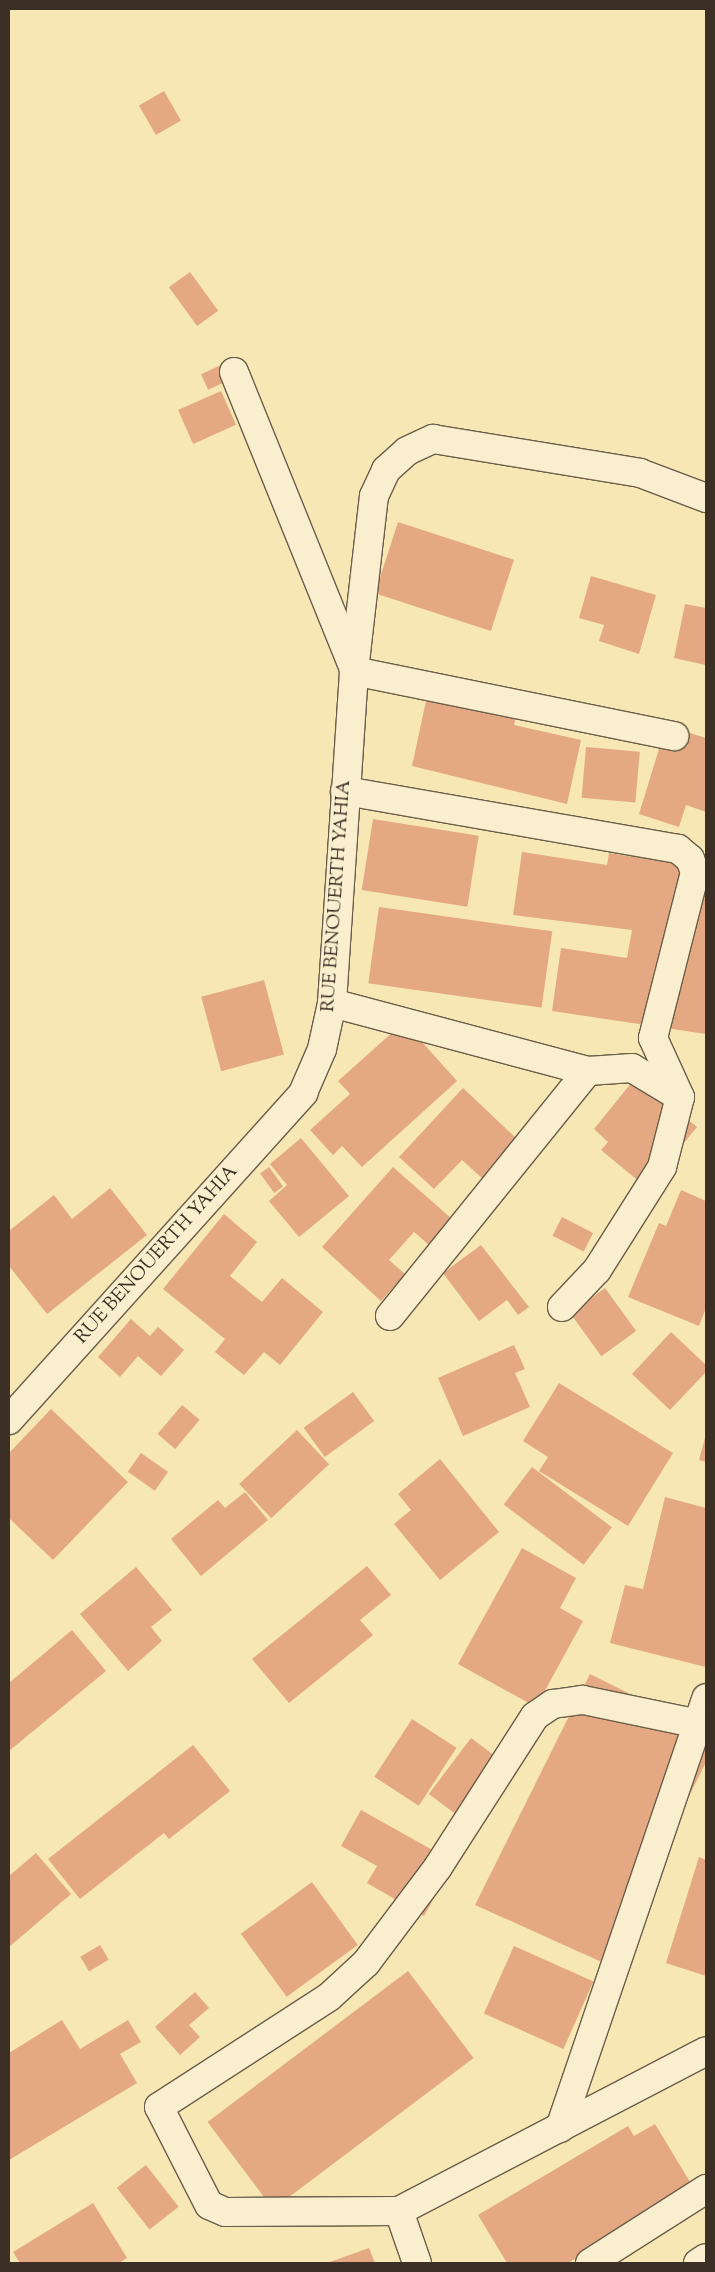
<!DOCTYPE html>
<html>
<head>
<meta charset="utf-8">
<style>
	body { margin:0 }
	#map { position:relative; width:715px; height:2272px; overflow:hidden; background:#f6e7b4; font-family:"Sorts Mill Goudy",serif }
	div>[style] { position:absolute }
	.building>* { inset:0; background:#e4a983; transform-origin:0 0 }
	.roads { filter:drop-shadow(1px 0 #6a5d49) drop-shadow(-1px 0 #6a5d49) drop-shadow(0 1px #6a5d49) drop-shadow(0 -1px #6a5d49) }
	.minor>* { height:28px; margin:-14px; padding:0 14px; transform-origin:14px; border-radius:14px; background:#f9efce }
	span { translate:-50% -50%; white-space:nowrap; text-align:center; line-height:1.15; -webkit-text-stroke:4px #f9efce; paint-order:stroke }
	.street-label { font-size:19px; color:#3c2f25 }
	.frame { position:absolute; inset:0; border:10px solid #3c2f25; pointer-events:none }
</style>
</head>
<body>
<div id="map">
	<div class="building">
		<div style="left:164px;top:91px;width:34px;height:29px;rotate:60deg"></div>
		<div style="left:190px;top:272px;width:48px;height:26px;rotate:54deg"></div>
		<div style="left:221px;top:365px;width:17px;height:22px;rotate:65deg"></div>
		<div style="left:221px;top:391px;width:37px;height:47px;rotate:66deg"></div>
		<div style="left:398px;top:522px;width:122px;height:75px;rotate:18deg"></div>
		<div style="clip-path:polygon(591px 576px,656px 595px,639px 654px,599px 641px,604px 625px,579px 618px)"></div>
		<div style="clip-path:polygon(685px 604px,706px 608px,706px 665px,674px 658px)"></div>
		<div style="clip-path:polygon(429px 687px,518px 707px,514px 725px,581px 740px,567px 804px,412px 766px)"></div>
		<div style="clip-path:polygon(666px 726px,706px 738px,706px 812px,686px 805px,679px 827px,639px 814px)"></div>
		<div style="left:586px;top:747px;width:54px;height:51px;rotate:5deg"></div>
		<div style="left:373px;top:819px;width:107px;height:72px;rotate:9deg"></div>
		<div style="clip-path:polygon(522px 852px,607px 865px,609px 853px,706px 868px,706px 1034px,552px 1011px,561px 948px,627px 958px,632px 930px,513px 915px)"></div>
		<div style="left:379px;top:907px;width:175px;height:77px;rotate:8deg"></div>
		<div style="left:264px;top:980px;width:77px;height:65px;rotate:75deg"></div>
		<div style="clip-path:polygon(404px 1022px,457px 1081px,362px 1167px,342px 1146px,333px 1155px,310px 1130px,350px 1094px,338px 1081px)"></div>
		<div style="clip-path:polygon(636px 1077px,697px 1127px,647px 1188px,601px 1150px,608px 1142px,594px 1129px)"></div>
		<div style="clip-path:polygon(463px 1088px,517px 1139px,482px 1178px,462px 1160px,434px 1189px,399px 1157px)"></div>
		<div style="clip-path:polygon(301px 1138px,349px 1196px,299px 1237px,269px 1201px,287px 1185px,270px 1164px)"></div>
		<div style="left:269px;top:1167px;width:24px;height:11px;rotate:54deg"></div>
		<div style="clip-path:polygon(393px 1167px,452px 1219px,429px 1245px,414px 1232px,389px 1260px,405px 1274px,381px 1301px,322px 1247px)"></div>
		<div style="clip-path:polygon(110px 1188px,147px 1235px,47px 1314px,9px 1266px,9px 1231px,54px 1195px,72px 1219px)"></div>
		<div style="clip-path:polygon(681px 1190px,706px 1201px,706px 1308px,699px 1326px,628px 1297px,659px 1223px,666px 1226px)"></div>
		<div style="clip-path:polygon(224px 1214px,257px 1242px,230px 1276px,262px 1302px,282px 1278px,323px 1312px,280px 1365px,264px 1352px,244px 1375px,215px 1352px,225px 1339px,163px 1289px)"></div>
		<div style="left:562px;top:1217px;width:35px;height:21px;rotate:27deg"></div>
		<div style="clip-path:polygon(481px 1245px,529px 1307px,518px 1315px,507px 1300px,479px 1321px,443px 1273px)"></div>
		<div style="left:605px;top:1288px;width:53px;height:43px;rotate:54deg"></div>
		<div style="clip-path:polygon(131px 1319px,150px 1336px,158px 1327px,184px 1350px,161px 1376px,138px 1356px,120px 1377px,98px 1357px)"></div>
		<div style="clip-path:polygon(671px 1332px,706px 1365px,706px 1372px,670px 1410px,632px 1374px)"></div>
		<div style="clip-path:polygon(514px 1345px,525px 1369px,515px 1373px,530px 1407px,463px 1436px,438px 1378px)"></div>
		<div style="clip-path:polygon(559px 1383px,673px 1453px,628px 1526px,539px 1471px,548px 1457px,523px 1441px)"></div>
		<div style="left:353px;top:1392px;width:36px;height:61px;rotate:54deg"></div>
		<div style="left:182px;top:1405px;width:23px;height:38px;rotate:40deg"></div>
		<div style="clip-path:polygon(51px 1409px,128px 1482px,53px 1560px,9px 1518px,9px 1453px)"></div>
		<div style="left:297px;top:1430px;width:47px;height:79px;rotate:47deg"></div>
		<div style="clip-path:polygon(706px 1434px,706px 1462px,699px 1460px)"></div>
		<div style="left:141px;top:1453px;width:33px;height:23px;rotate:35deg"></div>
		<div style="clip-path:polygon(440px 1459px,499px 1532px,440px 1580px,394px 1524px,411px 1510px,398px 1494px)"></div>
		<div style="left:532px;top:1467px;width:100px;height:47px;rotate:37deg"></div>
		<div style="clip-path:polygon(245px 1492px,268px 1520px,201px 1576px,171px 1539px,218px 1500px,225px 1508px)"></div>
		<div style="clip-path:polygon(665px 1497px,706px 1508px,706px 1667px,610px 1643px,625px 1585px,643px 1589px)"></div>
		<div style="clip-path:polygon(522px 1548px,576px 1578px,560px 1608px,583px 1621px,536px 1707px,458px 1664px)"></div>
		<div style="clip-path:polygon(367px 1566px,391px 1595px,360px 1620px,373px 1635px,289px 1703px,252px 1659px)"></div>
		<div style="clip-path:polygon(136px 1567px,172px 1610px,151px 1627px,162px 1641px,128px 1671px,80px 1614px)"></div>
		<div style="clip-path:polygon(72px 1630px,106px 1671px,9px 1751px,9px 1683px)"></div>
		<div style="clip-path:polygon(590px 1674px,706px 1732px,706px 1762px,606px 1964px,475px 1905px)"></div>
		<div style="left:412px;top:1719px;width:53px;height:69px;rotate:33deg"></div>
		<div style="left:471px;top:1738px;width:45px;height:70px;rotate:37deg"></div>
		<div style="clip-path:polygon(193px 1745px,230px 1791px,169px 1839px,164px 1833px,80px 1899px,48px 1859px)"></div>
		<div style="clip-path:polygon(361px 1810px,454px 1862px,424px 1916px,367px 1883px,377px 1866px,341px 1846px)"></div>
		<div style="clip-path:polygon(36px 1853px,71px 1894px,9px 1947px,9px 1876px)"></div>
		<div style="clip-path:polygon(699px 1857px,706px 1860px,706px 1976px,666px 1963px)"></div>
		<div style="left:312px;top:1882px;width:78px;height:88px;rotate:54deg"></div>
		<div style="left:100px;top:1945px;width:17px;height:23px;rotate:59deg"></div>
		<div style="left:514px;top:1946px;width:87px;height:74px;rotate:24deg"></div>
		<div style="left:408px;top:1971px;width:109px;height:251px;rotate:53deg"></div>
		<div style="clip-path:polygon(195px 1992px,209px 2008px,189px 2025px,200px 2037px,180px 2055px,155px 2027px)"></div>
		<div style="clip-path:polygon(62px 2020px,80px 2049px,128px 2020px,141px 2042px,120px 2054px,137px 2083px,9px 2160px,9px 2053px)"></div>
		<div style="clip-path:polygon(655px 2124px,693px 2187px,568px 2263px,507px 2263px,478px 2215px,628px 2126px,634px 2136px)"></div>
		<div style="left:146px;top:2165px;width:53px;height:37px;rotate:52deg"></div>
		<div style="clip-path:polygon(93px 2203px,127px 2258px,119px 2263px,20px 2263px,13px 2252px)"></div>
		<div style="clip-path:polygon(369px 2248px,375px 2263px,327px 2263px)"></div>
	</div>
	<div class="roads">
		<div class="minor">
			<div style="left:234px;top:372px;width:318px;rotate:68deg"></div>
			<div style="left:354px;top:671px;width:176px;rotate:-83.5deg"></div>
			<div style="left:374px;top:496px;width:29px;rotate:-65deg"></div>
			<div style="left:386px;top:470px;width:28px;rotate:-42deg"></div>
			<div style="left:407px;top:451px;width:29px;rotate:-25deg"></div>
			<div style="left:433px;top:439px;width:210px;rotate:9.3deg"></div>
			<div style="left:640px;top:473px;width:71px;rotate:20.7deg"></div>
			<div style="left:332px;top:1003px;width:265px;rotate:14.9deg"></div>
			<div style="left:588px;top:1071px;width:44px;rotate:-3.9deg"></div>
			<div style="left:632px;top:1068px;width:56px;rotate:31.1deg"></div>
			<div style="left:680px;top:1097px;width:65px;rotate:-114.6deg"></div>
			<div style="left:653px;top:1038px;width:171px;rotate:-75.8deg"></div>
			<div style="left:695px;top:872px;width:14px;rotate:-111deg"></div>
			<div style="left:690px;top:859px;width:16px;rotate:-140deg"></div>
			<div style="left:678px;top:849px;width:338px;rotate:-170.1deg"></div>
			<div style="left:562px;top:1307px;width:51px;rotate:-46.6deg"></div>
			<div style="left:597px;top:1270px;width:122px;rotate:-57.7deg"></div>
			<div style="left:662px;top:1167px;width:72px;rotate:-75.6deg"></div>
			<div style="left:390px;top:1316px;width:315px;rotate:-51.1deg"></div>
			<div style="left:9px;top:1420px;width:440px;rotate:-48deg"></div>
			<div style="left:303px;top:1093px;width:48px;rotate:-66.6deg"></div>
			<div style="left:322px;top:1049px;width:47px;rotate:-77.7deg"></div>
			<div style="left:332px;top:1003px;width:333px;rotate:-86.2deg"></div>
			<div style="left:354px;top:671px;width:327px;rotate:11.5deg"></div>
			<div style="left:560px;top:2128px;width:454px;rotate:-71.2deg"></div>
			<div style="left:399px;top:2211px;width:174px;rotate:179.7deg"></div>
			<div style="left:225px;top:2212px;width:17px;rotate:-156deg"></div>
			<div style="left:209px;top:2205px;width:110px;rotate:-117deg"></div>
			<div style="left:159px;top:2107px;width:202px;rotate:-32.9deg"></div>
			<div style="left:329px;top:1997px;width:50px;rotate:-42.6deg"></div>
			<div style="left:366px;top:1963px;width:120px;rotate:-53.1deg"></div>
			<div style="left:438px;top:1867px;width:179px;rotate:-57.3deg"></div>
			<div style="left:535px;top:1716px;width:22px;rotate:-34deg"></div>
			<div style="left:553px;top:1704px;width:30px;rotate:-8deg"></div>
			<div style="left:583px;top:1700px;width:118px;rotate:11.7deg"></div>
			<div style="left:417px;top:2263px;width:55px;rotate:-109.1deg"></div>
			<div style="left:399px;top:2211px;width:346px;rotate:-27.5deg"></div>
			<div style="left:590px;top:2263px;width:138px;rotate:-32.5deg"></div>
			<div style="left:698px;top:2263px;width:9px;rotate:-32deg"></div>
		</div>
	</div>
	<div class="street-label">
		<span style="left:337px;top:896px;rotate:-86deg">RUE BENOUERTH YAHIA</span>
		<span style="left:157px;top:1255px;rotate:-48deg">RUE BENOUERTH YAHIA</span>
	</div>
	<div class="frame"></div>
</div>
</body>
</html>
